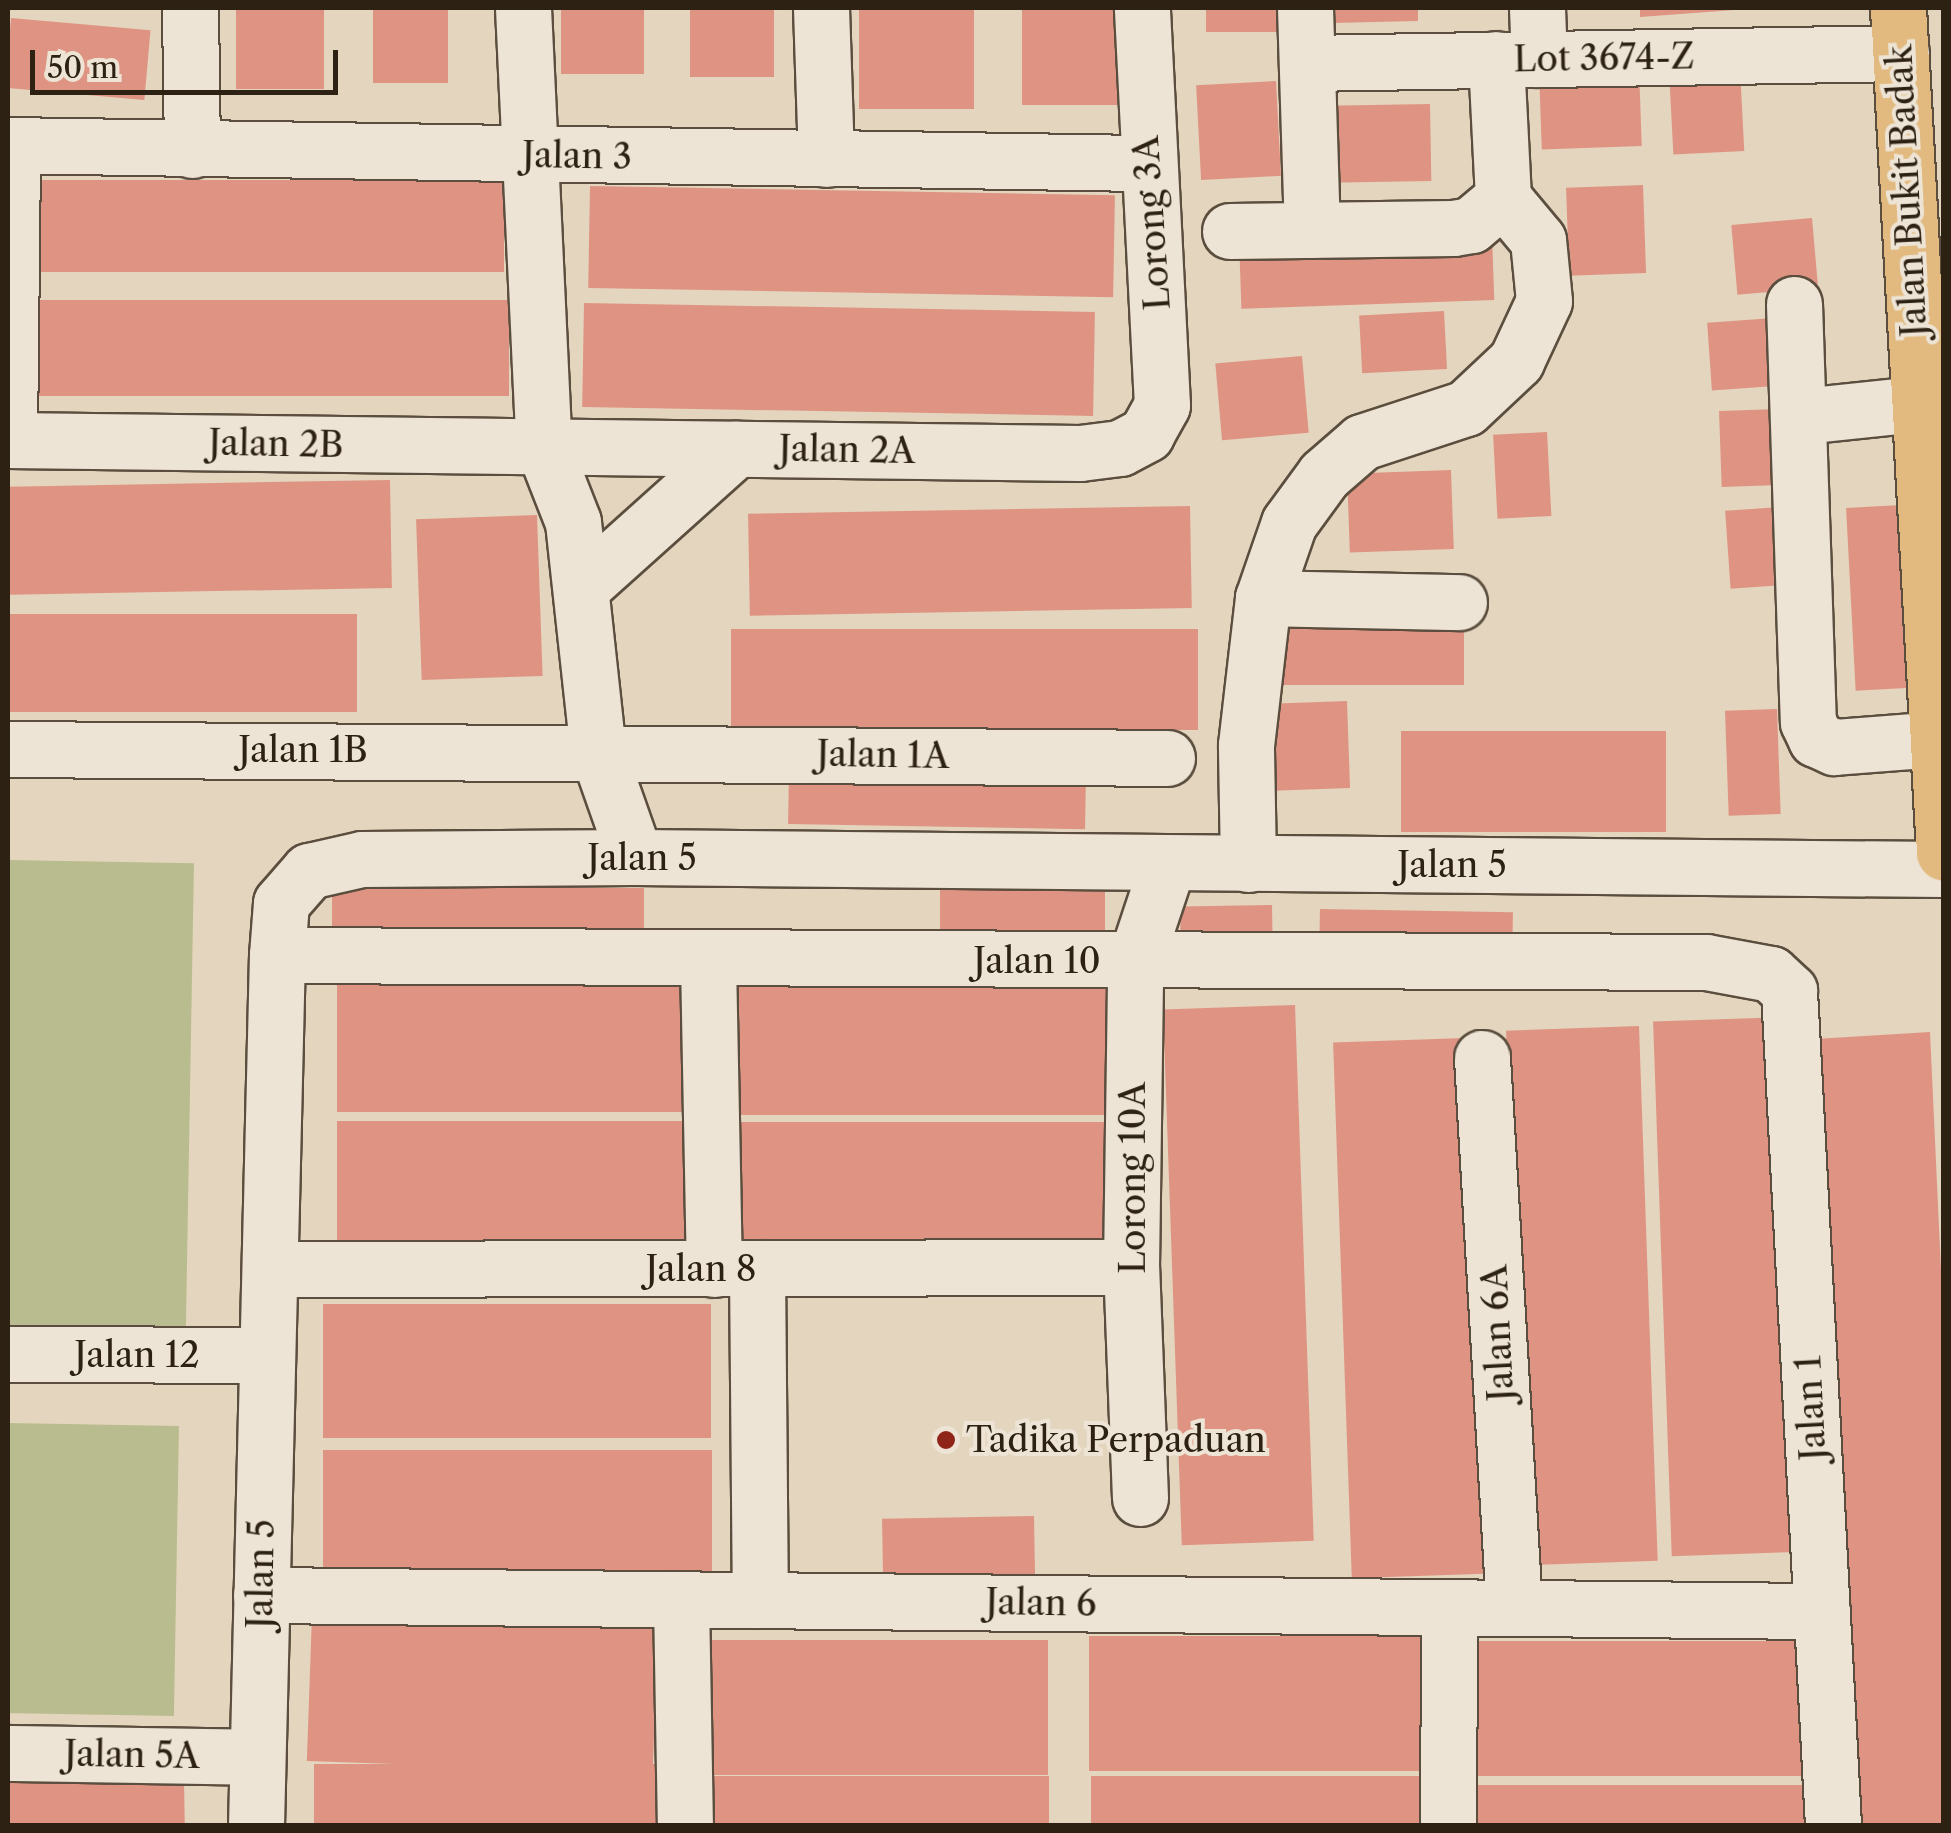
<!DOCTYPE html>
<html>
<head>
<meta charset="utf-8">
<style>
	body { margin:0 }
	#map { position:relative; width:1951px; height:1833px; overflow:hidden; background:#e4d5be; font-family:"Libre Caslon Text",serif }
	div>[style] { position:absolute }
	.green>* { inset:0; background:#b9bc8e; transform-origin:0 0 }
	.building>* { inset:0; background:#df9483; transform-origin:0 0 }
	.roads { filter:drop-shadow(2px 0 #5b4e3e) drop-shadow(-2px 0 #5b4e3e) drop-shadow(0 2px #5b4e3e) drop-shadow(0 -2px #5b4e3e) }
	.minor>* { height:55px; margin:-27.5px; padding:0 27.5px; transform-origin:27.5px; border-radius:27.5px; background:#ede4d5 }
	.major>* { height:55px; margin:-27.5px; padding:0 27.5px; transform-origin:27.5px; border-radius:27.5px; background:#e2ba7f }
	.dots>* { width:28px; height:28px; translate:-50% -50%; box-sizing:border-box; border:5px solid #ede4d5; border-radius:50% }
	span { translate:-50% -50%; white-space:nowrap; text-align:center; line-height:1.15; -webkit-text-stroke:8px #ede4d5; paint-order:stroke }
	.street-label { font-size:35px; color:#2d2113 }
	.poi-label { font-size:35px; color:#2d2113 }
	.left { translate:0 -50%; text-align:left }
	.frame { position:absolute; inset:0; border:10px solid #2d2113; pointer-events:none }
	.scale { position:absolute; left:30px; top:50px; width:308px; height:45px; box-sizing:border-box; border:5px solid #2d2113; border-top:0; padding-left:12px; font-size:30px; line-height:35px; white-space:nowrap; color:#2d2113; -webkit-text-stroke:8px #ede4d5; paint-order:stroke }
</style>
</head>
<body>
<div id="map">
	<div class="green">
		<div style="left:8px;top:860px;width:186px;height:470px;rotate:1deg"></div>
		<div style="left:8px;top:1423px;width:171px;height:290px;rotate:1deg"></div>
	</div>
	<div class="building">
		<div style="left:236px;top:8px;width:88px;height:81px"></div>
		<div style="left:373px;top:8px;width:75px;height:75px"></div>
		<div style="left:561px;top:8px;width:83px;height:66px"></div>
		<div style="left:690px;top:8px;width:84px;height:69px"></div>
		<div style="left:859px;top:8px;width:115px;height:101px"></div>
		<div style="left:1022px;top:8px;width:95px;height:97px"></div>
		<div style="left:1206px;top:8px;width:75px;height:24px"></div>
		<div style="clip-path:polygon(1331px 8px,1418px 8px,1418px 21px,1332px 23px)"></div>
		<div style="clip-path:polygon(1640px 8px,1734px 8px,1734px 10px,1640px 17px)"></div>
		<div style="left:11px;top:18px;width:140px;height:70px;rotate:5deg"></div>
		<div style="left:1639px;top:68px;width:78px;height:100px;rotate:88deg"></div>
		<div style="left:1740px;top:69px;width:82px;height:71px;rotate:87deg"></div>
		<div style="left:1276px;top:81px;width:95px;height:80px;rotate:87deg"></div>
		<div style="left:1430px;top:104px;width:77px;height:104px;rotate:89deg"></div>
		<div style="left:31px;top:180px;width:473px;height:92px"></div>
		<div style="left:1643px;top:185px;width:88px;height:77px;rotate:88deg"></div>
		<div style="left:590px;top:186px;width:525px;height:102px;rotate:1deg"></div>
		<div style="left:1812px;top:218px;width:70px;height:81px;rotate:85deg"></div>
		<div style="left:1492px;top:235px;width:65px;height:253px;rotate:88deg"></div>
		<div style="left:509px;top:300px;width:96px;height:477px;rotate:90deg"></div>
		<div style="left:584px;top:303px;width:511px;height:104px;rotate:1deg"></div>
		<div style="left:1444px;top:311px;width:58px;height:85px;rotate:87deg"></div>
		<div style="left:1774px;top:318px;width:68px;height:67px;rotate:86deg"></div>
		<div style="left:1302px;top:356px;width:77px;height:87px;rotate:85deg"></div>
		<div style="left:1779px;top:409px;width:76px;height:60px;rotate:88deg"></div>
		<div style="left:1547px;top:432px;width:84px;height:54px;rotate:87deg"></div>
		<div style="left:1451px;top:470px;width:79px;height:104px;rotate:88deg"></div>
		<div style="left:390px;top:480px;width:108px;height:382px;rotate:89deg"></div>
		<div style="left:1901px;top:505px;width:183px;height:55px;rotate:87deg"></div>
		<div style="left:1190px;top:506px;width:102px;height:442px;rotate:89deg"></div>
		<div style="left:1780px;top:507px;width:78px;height:55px;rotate:86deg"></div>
		<div style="left:537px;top:515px;width:161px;height:121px;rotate:88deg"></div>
		<div style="left:1277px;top:610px;width:187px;height:75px"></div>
		<div style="left:357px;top:614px;width:98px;height:349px;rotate:90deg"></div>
		<div style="left:731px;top:629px;width:467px;height:101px"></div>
		<div style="left:1347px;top:701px;width:87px;height:77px;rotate:88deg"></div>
		<div style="left:1777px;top:709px;width:105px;height:52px;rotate:88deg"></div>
		<div style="left:1401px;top:731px;width:265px;height:101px"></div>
		<div style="left:789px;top:771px;width:297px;height:53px;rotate:1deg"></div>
		<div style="left:644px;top:888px;width:53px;height:312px;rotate:90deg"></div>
		<div style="left:940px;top:890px;width:165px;height:53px"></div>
		<div style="left:1272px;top:905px;width:45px;height:92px;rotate:89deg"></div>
		<div style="left:1320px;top:909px;width:193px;height:36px;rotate:1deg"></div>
		<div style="left:684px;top:978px;width:134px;height:347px;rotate:90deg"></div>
		<div style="left:722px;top:980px;width:388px;height:135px"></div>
		<div style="left:1295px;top:1005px;width:536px;height:132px;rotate:88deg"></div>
		<div style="left:1785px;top:1017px;width:535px;height:132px;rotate:88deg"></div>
		<div style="left:1639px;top:1026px;width:535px;height:133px;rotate:88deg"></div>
		<div style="clip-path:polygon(1930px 1032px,1944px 1335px,1944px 1826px,1852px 1826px,1815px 1039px)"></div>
		<div style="left:1465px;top:1038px;width:536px;height:132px;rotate:88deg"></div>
		<div style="left:684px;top:1121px;width:134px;height:347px;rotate:90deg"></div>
		<div style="left:726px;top:1122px;width:388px;height:134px"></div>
		<div style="left:323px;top:1304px;width:388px;height:134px"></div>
		<div style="left:323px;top:1450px;width:389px;height:134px"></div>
		<div style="left:1034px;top:1516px;width:58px;height:152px;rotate:89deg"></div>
		<div style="left:312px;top:1614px;width:346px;height:147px;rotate:2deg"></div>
		<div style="left:1437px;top:1636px;width:135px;height:348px;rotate:90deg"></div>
		<div style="left:1048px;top:1640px;width:135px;height:347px;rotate:90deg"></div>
		<div style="left:1810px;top:1641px;width:135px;height:348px;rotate:90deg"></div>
		<div style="left:662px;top:1764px;width:62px;height:348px;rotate:90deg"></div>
		<div style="left:1049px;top:1776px;width:50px;height:346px;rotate:90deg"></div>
		<div style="left:1438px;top:1776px;width:50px;height:347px;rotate:90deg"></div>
		<div style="left:184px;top:1780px;width:46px;height:176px;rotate:89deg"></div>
		<div style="left:1462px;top:1785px;width:348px;height:41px"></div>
	</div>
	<div class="roads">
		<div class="minor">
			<div style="left:190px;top:8px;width:142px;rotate:89.2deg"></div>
			<div style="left:523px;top:8px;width:441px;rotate:87.3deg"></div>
			<div style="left:544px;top:448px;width:79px;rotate:68.6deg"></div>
			<div style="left:573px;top:522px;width:231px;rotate:83.8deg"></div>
			<div style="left:598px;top:752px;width:111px;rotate:70.6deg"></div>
			<div style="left:821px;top:8px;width:151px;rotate:88.1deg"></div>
			<div style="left:1305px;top:8px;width:222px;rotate:88.2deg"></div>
			<div style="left:1537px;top:8px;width:51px;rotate:87.8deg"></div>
			<div style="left:1307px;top:63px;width:594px;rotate:-0.96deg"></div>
			<div style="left:8px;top:145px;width:1139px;rotate:0.91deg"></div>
			<div style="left:1230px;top:231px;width:223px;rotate:-0.8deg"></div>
			<div style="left:1453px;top:228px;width:18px;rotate:-9deg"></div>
			<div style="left:1471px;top:225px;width:42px;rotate:-40.2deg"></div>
			<div style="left:1794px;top:304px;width:418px;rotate:88.1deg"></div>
			<div style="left:1808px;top:722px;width:19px;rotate:65deg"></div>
			<div style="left:1816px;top:739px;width:20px;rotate:24deg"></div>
			<div style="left:1834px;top:747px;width:104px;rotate:-4.4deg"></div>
			<div style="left:1802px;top:416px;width:115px;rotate:-6deg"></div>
			<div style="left:8px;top:440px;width:1072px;rotate:0.69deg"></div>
			<div style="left:1080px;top:453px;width:40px;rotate:-7.1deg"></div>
			<div style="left:1120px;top:448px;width:30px;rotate:-28deg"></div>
			<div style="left:1146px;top:434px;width:33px;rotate:-61deg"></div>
			<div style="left:1162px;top:405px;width:398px;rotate:-92.9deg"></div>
			<div style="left:9px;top:440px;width:295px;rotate:-89.4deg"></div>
			<div style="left:582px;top:587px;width:207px;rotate:-41.9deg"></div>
			<div style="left:1263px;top:598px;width:196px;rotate:1.2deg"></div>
			<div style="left:8px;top:749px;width:1159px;rotate:0.44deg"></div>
			<div style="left:1248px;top:864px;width:119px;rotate:-91deg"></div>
			<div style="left:1246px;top:745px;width:148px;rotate:-83.4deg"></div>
			<div style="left:1263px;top:598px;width:79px;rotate:-70.9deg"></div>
			<div style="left:1289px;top:523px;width:59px;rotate:-53.9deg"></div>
			<div style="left:1324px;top:475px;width:50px;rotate:-41deg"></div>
			<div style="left:1362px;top:442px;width:109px;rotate:-18.1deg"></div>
			<div style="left:1466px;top:408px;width:69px;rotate:-43.2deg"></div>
			<div style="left:1516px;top:361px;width:66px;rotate:-65deg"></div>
			<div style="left:1544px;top:301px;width:61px;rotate:-95.6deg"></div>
			<div style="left:1538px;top:240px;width:55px;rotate:-129.8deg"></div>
			<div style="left:1503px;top:198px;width:139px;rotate:-92.9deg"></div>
			<div style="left:277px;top:955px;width:1429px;rotate:0.28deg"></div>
			<div style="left:1706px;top:962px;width:66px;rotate:10.5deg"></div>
			<div style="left:1771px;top:974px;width:25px;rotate:43deg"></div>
			<div style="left:1789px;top:991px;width:836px;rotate:86.98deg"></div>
			<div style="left:708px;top:961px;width:308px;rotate:88.9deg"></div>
			<div style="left:1482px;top:1058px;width:551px;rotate:86.67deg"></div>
			<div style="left:757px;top:1268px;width:332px;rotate:89.5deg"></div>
			<div style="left:270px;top:1269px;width:861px;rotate:-0.13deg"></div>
			<div style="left:8px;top:1354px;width:259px;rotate:0.2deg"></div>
			<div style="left:1140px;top:1498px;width:231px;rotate:-92.2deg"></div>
			<div style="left:1131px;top:1267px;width:305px;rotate:-89.2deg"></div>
			<div style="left:1135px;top:962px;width:104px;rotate:-71.6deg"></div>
			<div style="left:261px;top:1595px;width:1561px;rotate:0.59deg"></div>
			<div style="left:681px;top:1600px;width:226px;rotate:89deg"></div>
			<div style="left:8px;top:1753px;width:249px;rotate:0.9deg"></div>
			<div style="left:256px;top:1826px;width:871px;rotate:-88.62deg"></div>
			<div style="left:277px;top:955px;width:52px;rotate:-85.6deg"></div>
			<div style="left:281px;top:903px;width:43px;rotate:-48.8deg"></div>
			<div style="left:309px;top:871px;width:54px;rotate:-12.8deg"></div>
			<div style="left:362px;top:859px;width:273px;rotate:-0.4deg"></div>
			<div style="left:635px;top:857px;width:1309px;rotate:0.53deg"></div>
			<div style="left:1448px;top:1826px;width:219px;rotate:-89.7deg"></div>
		</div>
		<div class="major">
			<div style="left:1898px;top:8px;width:846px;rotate:86.88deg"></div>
		</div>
	</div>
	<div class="dots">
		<div style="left:946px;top:1440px;background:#8f2418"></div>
	</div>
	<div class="street-label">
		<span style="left:1604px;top:58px;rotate:-1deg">Lot 3674-Z</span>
		<span style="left:577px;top:156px;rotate:1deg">Jalan 3</span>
		<span style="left:1907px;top:191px;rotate:-93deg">Jalan Bukit Badak</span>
		<span style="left:1152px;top:223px;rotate:-94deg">Lorong 3A</span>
		<span style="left:276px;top:444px;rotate:1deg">Jalan 2B</span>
		<span style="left:847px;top:450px;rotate:1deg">Jalan 2A</span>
		<span style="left:303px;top:750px">Jalan 1B</span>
		<span style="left:883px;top:755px;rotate:1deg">Jalan 1A</span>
		<span style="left:642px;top:858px">Jalan 5</span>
		<span style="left:1452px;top:865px">Jalan 5</span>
		<span style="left:1037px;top:961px">Jalan 10</span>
		<span style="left:1133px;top:1178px;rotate:-90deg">Lorong 10A</span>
		<span style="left:701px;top:1269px">Jalan 8</span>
		<span style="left:1498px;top:1333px;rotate:-93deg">Jalan 6A</span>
		<span style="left:137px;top:1355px">Jalan 12</span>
		<span style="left:1811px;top:1408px;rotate:-93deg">Jalan 1</span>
		<span style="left:261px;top:1574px;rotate:-89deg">Jalan 5</span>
		<span style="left:1041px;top:1603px;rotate:1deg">Jalan 6</span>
		<span style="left:132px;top:1755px;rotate:1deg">Jalan 5A</span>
	</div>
	<div class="poi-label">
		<span class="left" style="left:966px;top:1440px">Tadika Perpaduan</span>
	</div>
	<div class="frame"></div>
	<div class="scale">50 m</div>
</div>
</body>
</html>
